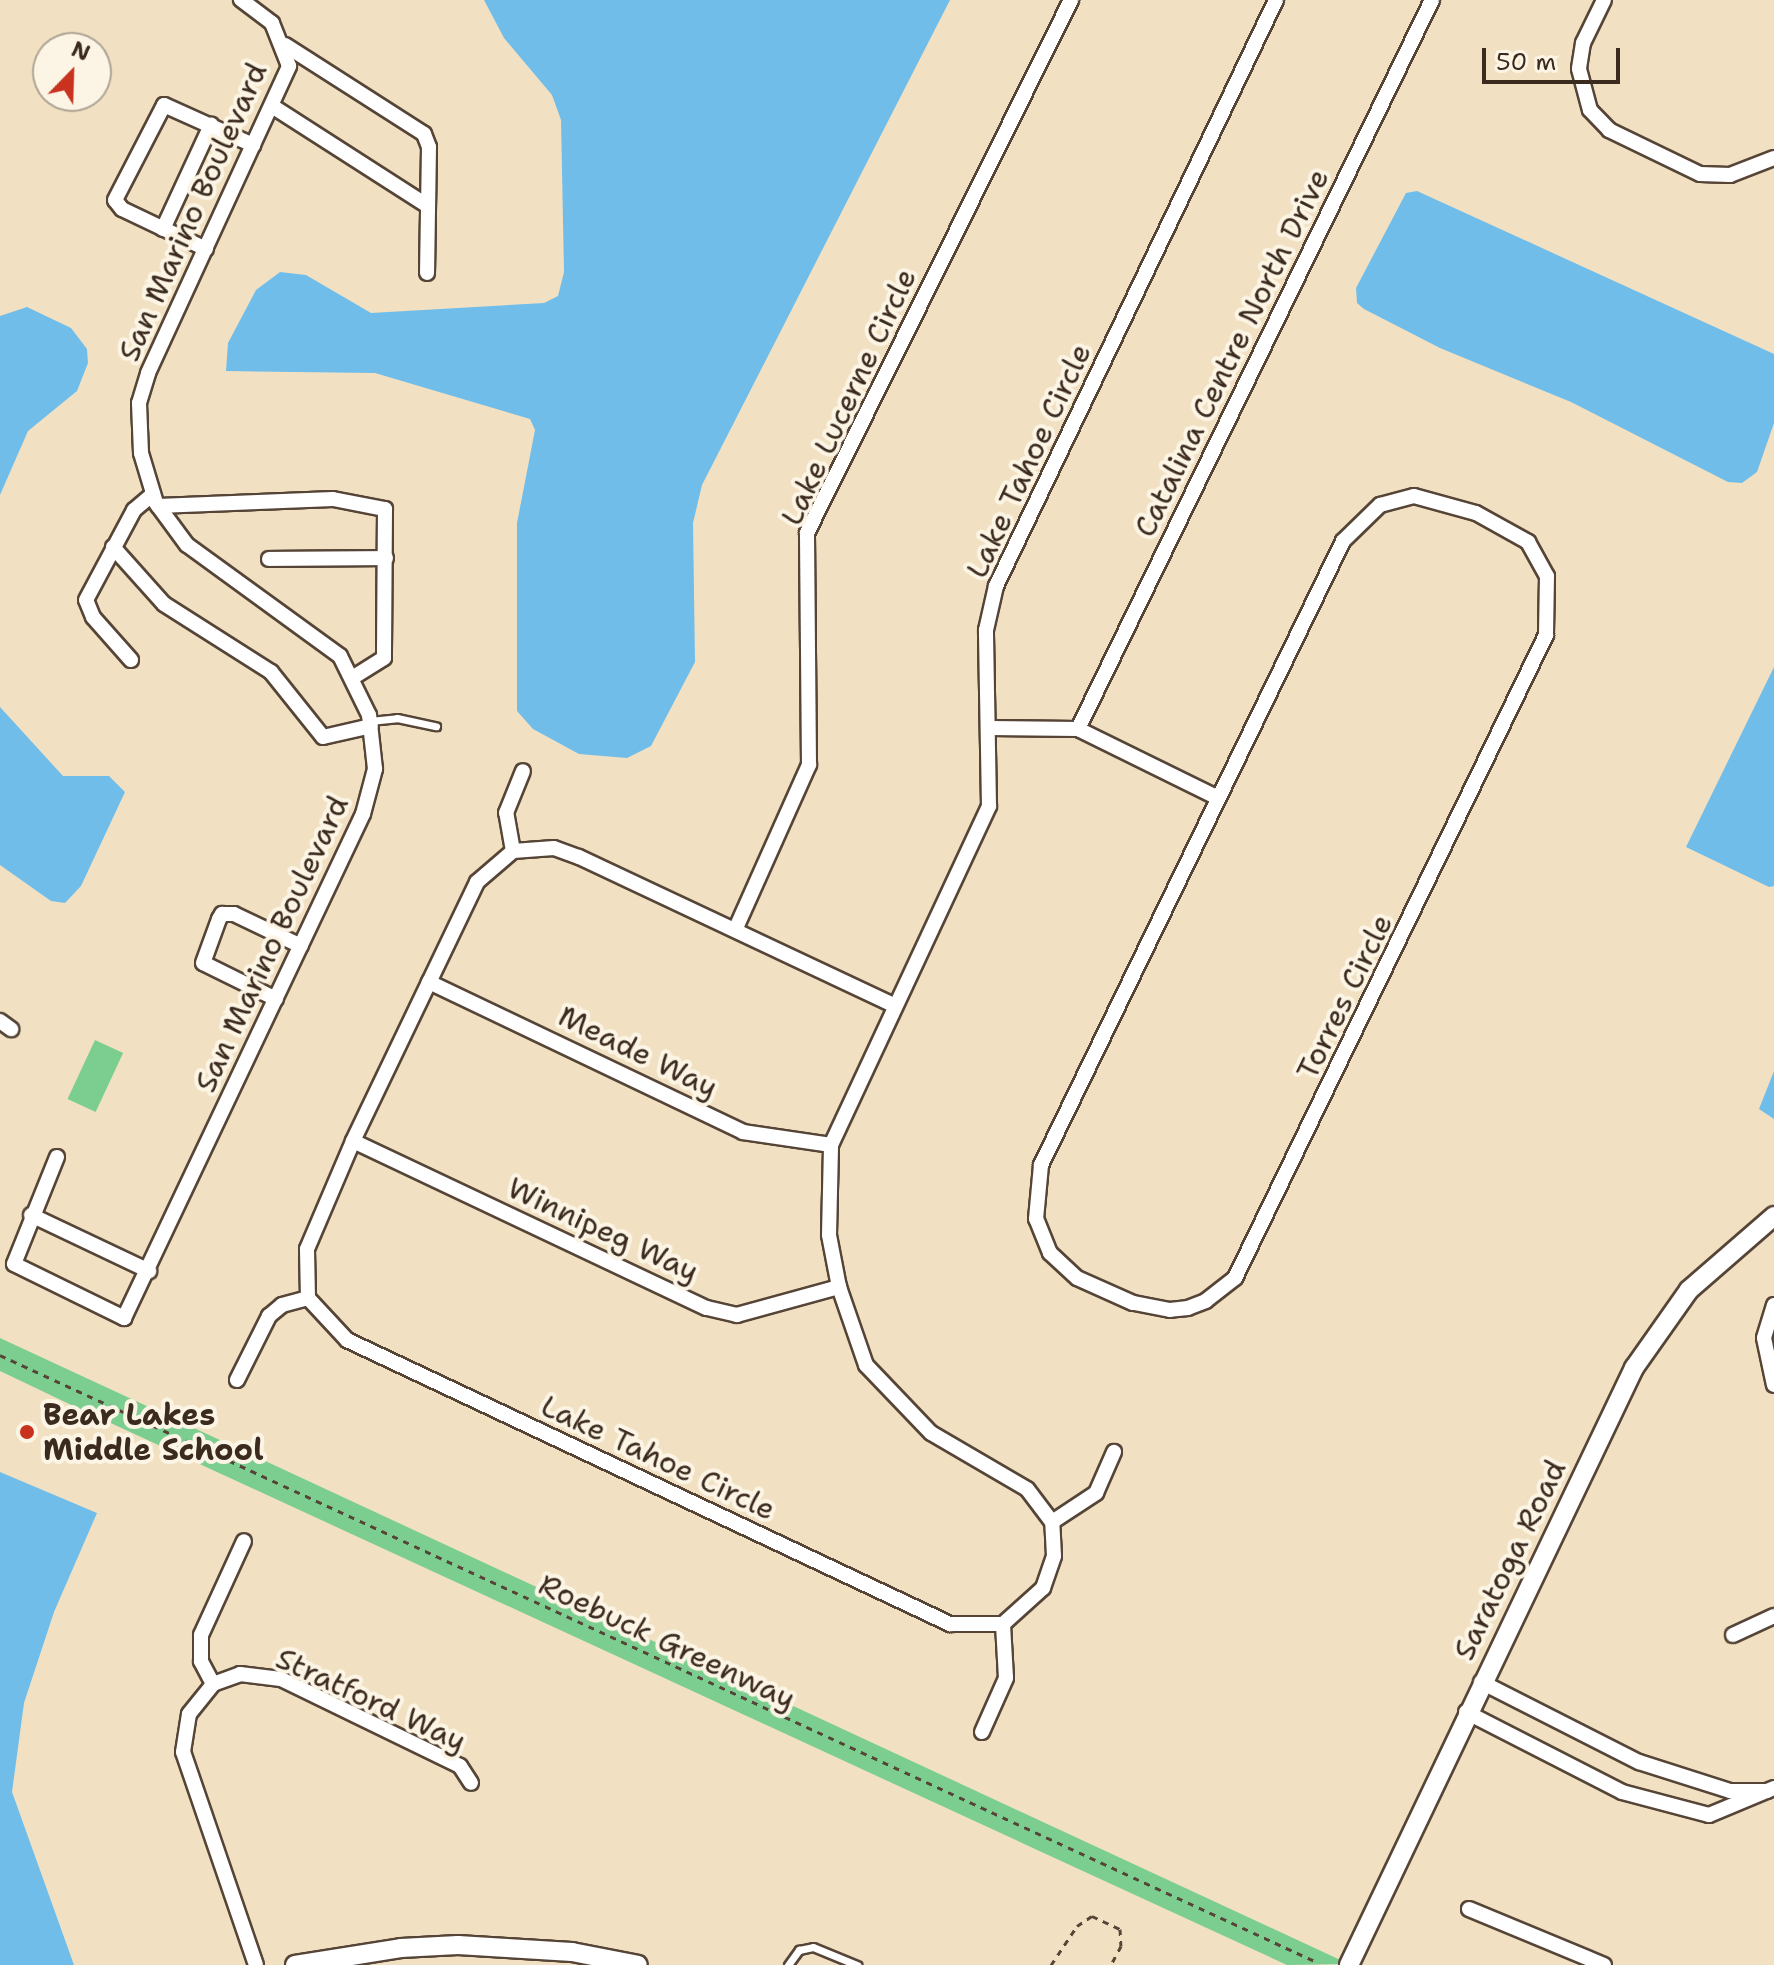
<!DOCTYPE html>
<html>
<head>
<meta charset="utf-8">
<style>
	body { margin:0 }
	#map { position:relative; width:1774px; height:1965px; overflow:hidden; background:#f1e1c2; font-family:"Shantell Sans",sans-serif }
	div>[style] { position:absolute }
	.green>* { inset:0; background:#7bce90; transform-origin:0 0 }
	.water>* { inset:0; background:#70bdea }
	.path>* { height:3px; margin-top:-1.5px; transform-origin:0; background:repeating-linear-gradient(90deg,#564537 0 6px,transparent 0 12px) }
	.roads { filter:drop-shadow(2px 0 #564537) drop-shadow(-2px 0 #564537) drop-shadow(0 2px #564537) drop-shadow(0 -2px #564537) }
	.service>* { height:7px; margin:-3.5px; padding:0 3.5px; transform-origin:3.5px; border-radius:3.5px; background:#fff }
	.minor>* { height:14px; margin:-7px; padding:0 7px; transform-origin:7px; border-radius:7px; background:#fff }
	.tertiary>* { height:18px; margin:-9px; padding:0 9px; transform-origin:9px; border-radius:9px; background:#fff }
	.dots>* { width:22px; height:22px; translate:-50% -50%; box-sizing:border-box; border:4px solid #fcf5e5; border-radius:50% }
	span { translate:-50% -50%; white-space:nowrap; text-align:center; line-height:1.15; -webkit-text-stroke:8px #fcf5e5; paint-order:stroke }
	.street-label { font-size:30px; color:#3b2a1e }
	.poi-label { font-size:30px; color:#3b2a1e; font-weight:700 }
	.left { translate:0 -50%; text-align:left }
	.north { position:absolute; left:32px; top:32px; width:80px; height:80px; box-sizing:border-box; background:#fcf5e5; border:2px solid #afa495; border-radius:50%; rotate:23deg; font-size:22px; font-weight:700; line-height:32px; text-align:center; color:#3b2a1e }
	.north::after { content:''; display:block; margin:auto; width:28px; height:36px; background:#c8321e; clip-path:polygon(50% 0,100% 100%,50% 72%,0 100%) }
	.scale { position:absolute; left:1482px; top:48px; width:138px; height:36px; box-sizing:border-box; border:4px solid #3b2a1e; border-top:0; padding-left:10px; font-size:24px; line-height:28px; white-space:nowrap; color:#3b2a1e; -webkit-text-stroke:6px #fcf5e5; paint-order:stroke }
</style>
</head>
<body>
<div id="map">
	<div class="green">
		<div style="left:95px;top:1040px;width:31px;height:65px;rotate:25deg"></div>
		<div style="clip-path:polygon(0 1338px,1349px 1964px,1287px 1965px,65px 1402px,0 1371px)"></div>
	</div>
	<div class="water">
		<div style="clip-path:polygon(484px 0,950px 0,702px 485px,693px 523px,695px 662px,651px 746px,627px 758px,579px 754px,533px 729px,517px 711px,517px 523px,535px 430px,530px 419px,375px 373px,226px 371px,228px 343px,256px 290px,280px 272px,306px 275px,371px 313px,544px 303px,558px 296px,564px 272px,561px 120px,552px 95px,504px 38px)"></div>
		<div style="clip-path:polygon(1417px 191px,1774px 354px,1774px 423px,1757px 472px,1742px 483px,1728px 482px,1571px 402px,1440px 348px,1364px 309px,1357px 303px,1356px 288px,1406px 193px)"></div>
		<div style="clip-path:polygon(27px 307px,71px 328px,87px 349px,88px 363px,77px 391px,28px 431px,0 495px,0 316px)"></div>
		<div style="clip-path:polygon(1774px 667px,1774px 886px,1769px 887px,1686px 847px)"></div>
		<div style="clip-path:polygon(0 707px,63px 776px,109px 776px,125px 792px,81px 886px,65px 903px,51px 901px,0 865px)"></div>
		<div style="clip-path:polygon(1774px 1071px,1774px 1119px,1759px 1109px)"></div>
		<div style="clip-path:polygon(0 1472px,97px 1513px,54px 1612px,24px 1703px,12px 1792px,74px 1965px,0 1965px)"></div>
	</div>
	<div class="path">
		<div style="left:0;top:1355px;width:1452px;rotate:24.75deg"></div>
		<div style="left:1051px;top:1965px;width:47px;rotate:-56.3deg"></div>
		<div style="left:1077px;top:1926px;width:18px;rotate:-34deg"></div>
		<div style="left:1092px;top:1916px;width:31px;rotate:25deg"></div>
		<div style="left:1120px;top:1929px;width:17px;rotate:87deg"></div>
		<div style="left:1121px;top:1946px;width:21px;rotate:118deg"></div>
	</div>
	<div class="roads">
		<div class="service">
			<div style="left:370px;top:721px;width:27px;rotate:-6deg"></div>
			<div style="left:397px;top:718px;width:40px;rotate:12deg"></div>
			<div style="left:788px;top:1965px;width:19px;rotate:-54deg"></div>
			<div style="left:799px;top:1950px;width:14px;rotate:-12deg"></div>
			<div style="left:813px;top:1947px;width:48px;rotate:22.2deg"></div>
		</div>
		<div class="minor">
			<div style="left:1604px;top:0;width:48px;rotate:116deg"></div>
			<div style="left:1583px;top:43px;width:26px;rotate:99deg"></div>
			<div style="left:1579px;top:69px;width:42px;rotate:75deg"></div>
			<div style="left:1590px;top:110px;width:28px;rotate:46deg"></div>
			<div style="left:1609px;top:130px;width:101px;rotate:25.8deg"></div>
			<div style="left:1700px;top:174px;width:30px;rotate:2deg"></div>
			<div style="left:1730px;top:175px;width:47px;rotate:-21.1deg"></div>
			<div style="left:285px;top:45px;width:165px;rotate:32.6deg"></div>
			<div style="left:424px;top:134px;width:14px;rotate:69deg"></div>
			<div style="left:429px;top:147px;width:126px;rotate:90.9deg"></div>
			<div style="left:272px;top:106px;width:185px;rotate:32.7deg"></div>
			<div style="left:163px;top:229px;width:115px;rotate:-65.2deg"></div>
			<div style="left:206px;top:249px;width:93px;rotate:-154.5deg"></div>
			<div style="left:122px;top:209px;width:11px;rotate:-128deg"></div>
			<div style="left:115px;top:200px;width:107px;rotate:-62.7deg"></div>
			<div style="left:164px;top:105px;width:98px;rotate:24.2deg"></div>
			<div style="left:1414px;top:496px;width:64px;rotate:15.3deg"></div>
			<div style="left:1476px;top:513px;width:60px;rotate:29.1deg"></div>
			<div style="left:1528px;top:542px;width:39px;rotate:61deg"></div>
			<div style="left:1547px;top:576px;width:59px;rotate:91deg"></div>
			<div style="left:1546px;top:635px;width:714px;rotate:115.81deg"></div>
			<div style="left:1235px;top:1278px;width:37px;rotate:142deg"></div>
			<div style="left:1206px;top:1301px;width:19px;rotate:159deg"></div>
			<div style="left:1188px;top:1308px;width:18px;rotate:174deg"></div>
			<div style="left:1170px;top:1310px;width:38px;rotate:-169deg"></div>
			<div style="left:1133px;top:1303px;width:61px;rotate:-155.9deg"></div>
			<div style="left:1077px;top:1278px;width:37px;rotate:-137deg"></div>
			<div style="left:1050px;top:1253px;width:37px;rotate:-112deg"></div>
			<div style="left:1036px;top:1219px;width:54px;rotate:-84.7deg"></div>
			<div style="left:1041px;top:1165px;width:693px;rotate:-64.17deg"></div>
			<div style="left:1343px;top:541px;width:52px;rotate:-44.2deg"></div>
			<div style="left:1380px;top:505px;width:35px;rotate:-15deg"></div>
			<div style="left:158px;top:506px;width:175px;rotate:-2.3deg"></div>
			<div style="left:333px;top:499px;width:53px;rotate:10.9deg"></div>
			<div style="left:385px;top:509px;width:149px;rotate:90.4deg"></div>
			<div style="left:384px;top:658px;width:36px;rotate:148deg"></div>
			<div style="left:113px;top:547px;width:76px;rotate:48.2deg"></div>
			<div style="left:164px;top:604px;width:127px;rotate:32.4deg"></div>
			<div style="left:271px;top:672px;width:83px;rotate:51.3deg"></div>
			<div style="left:323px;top:737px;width:49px;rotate:-12.9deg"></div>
			<div style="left:269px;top:559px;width:117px;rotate:-0.5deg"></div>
			<div style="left:131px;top:660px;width:57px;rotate:-131.5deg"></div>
			<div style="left:93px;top:617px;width:18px;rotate:-112deg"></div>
			<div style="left:86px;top:600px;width:102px;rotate:-61.9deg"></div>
			<div style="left:134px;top:510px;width:25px;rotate:-40deg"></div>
			<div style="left:990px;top:728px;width:88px;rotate:0.7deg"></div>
			<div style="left:1078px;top:729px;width:156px;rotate:26.2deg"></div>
			<div style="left:1078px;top:729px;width:810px;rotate:-64.1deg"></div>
			<div style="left:513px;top:851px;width:41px;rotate:-4.2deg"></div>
			<div style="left:554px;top:848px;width:27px;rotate:20deg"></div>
			<div style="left:579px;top:857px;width:349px;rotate:25.2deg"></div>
			<div style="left:736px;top:928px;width:179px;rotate:-65.9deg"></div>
			<div style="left:809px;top:765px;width:232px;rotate:-90.5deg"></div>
			<div style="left:807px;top:533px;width:595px;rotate:-63.65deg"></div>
			<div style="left:429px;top:982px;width:348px;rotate:25.5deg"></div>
			<div style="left:743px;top:1132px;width:89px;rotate:8.4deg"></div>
			<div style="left:276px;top:999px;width:81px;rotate:-153.7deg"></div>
			<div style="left:203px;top:963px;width:47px;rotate:-70deg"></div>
			<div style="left:219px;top:919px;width:6px;rotate:-59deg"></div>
			<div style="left:222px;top:914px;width:12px"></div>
			<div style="left:234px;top:914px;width:74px;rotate:25.5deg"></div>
			<div style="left:0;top:1021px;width:14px;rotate:36deg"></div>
			<div style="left:353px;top:1141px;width:391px;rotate:25.3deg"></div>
			<div style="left:707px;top:1308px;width:31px;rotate:13deg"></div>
			<div style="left:737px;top:1315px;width:106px;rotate:-15.4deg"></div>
			<div style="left:57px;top:1157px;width:115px;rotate:111.9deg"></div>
			<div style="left:14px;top:1264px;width:123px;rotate:26.1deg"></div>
			<div style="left:124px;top:1318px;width:558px;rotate:-64.63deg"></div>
			<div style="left:363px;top:814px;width:47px;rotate:-75.1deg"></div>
			<div style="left:375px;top:769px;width:54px;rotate:-96.3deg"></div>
			<div style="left:369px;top:715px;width:66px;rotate:-116.2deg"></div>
			<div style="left:340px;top:656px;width:189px;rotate:-144deg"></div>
			<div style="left:187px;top:545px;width:52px;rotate:-126.4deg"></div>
			<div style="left:156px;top:503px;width:52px;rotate:-106.7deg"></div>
			<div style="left:141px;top:453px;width:50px;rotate:-92.3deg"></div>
			<div style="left:139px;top:403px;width:31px;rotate:-73deg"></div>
			<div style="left:148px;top:373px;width:338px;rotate:-65.3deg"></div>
			<div style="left:289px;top:66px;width:46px;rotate:-111.6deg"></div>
			<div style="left:272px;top:23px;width:39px;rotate:-143deg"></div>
			<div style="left:31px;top:1215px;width:131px;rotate:25.4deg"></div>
			<div style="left:308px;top:1298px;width:57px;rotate:47.1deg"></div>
			<div style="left:347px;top:1340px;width:667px;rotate:25.22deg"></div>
			<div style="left:950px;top:1624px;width:53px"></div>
			<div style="left:1774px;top:1305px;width:34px;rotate:107deg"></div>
			<div style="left:1764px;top:1338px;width:48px;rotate:78deg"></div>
			<div style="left:237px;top:1380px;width:72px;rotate:-63.4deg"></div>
			<div style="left:269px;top:1316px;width:17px;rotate:-40deg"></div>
			<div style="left:282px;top:1305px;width:27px;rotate:-15deg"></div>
			<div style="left:308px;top:1298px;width:49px;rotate:-91.2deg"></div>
			<div style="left:307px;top:1249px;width:117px;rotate:-66.9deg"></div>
			<div style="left:353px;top:1141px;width:287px;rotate:-64.4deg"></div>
			<div style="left:477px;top:882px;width:48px;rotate:-40.7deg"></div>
			<div style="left:513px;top:851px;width:39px;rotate:-100deg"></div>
			<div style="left:506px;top:813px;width:45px;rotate:-68deg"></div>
			<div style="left:1052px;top:1522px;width:41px;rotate:-127.1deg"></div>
			<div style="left:1027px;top:1489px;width:111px;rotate:-149.7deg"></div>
			<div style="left:931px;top:1433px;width:94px;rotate:-133.7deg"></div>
			<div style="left:866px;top:1365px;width:83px;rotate:-109.1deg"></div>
			<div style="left:839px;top:1287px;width:53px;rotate:-100.9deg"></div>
			<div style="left:829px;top:1235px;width:90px;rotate:-88.7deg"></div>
			<div style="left:831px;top:1145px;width:374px;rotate:-65deg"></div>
			<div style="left:989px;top:806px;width:176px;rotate:-91deg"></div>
			<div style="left:986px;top:630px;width:45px;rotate:-77.2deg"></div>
			<div style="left:996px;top:586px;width:649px;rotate:-64.46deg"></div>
			<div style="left:1733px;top:1635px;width:45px;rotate:-24.9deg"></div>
			<div style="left:1481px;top:1682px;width:177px;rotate:26.9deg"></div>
			<div style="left:1639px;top:1762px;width:96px;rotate:17.7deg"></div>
			<div style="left:1730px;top:1791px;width:37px"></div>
			<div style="left:213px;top:1684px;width:26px;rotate:-118deg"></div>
			<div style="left:201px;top:1661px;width:26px;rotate:-90deg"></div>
			<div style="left:201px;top:1635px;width:103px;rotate:-65.4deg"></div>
			<div style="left:1466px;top:1712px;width:175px;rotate:27.1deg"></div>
			<div style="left:1622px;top:1792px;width:90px;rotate:14.8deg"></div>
			<div style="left:1709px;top:1815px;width:70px;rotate:-22.6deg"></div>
			<div style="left:982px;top:1732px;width:59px;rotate:-66deg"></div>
			<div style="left:1006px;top:1678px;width:54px;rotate:-93.2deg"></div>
			<div style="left:1003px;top:1624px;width:54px;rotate:-42deg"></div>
			<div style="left:1043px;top:1588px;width:34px;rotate:-71deg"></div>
			<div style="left:1054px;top:1556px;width:34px;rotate:-93deg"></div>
			<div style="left:1052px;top:1522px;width:53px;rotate:-33.4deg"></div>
			<div style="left:1096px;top:1493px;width:45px;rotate:-66.3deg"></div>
			<div style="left:1469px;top:1909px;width:146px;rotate:22.5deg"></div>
			<div style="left:256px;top:1965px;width:225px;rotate:-108.9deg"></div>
			<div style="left:183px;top:1752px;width:38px;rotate:-81deg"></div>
			<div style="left:189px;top:1714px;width:38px;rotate:-51deg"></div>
			<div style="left:213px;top:1684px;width:29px;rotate:-20deg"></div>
			<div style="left:240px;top:1674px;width:41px;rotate:7deg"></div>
			<div style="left:281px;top:1679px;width:199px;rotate:25.9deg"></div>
			<div style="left:460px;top:1766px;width:20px;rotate:57deg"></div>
		</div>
		<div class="tertiary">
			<div style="left:295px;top:1965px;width:107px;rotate:-9.1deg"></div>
			<div style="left:401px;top:1948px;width:57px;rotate:-3deg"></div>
			<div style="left:458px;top:1945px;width:114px;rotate:3.5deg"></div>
			<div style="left:572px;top:1952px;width:67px;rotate:11.1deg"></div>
			<div style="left:1349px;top:1965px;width:662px;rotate:-64.48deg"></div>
			<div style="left:1634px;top:1368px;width:95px;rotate:-54.8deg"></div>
			<div style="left:1689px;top:1290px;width:113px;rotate:-41deg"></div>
		</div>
	</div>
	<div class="dots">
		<div style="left:27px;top:1432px;background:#c8321e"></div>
	</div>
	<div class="street-label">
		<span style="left:193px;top:212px;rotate:-66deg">San Marino Boulevard</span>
		<span style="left:1232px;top:353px;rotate:-64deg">Catalina Centre North Drive</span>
		<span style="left:849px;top:397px;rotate:-65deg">Lake Lucerne Circle</span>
		<span style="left:1029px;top:461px;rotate:-65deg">Lake Tahoe Circle</span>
		<span style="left:272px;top:944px;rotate:-65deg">San Marino Boulevard</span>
		<span style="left:1345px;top:997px;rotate:-64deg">Torres Circle</span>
		<span style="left:638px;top:1052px;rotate:26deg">Meade Way</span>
		<span style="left:603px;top:1230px;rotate:25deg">Winnipeg Way</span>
		<span style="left:658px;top:1458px;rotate:25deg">Lake Tahoe Circle</span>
		<span style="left:1510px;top:1560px;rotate:-64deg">Saratoga Road</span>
		<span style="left:667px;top:1642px;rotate:25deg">Roebuck Greenway</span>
		<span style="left:371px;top:1700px;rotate:25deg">Stratford Way</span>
	</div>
	<div class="poi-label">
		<span class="left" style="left:43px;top:1432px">Bear Lakes<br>Middle School</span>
	</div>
	<div class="north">N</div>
	<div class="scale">50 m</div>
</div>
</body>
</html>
